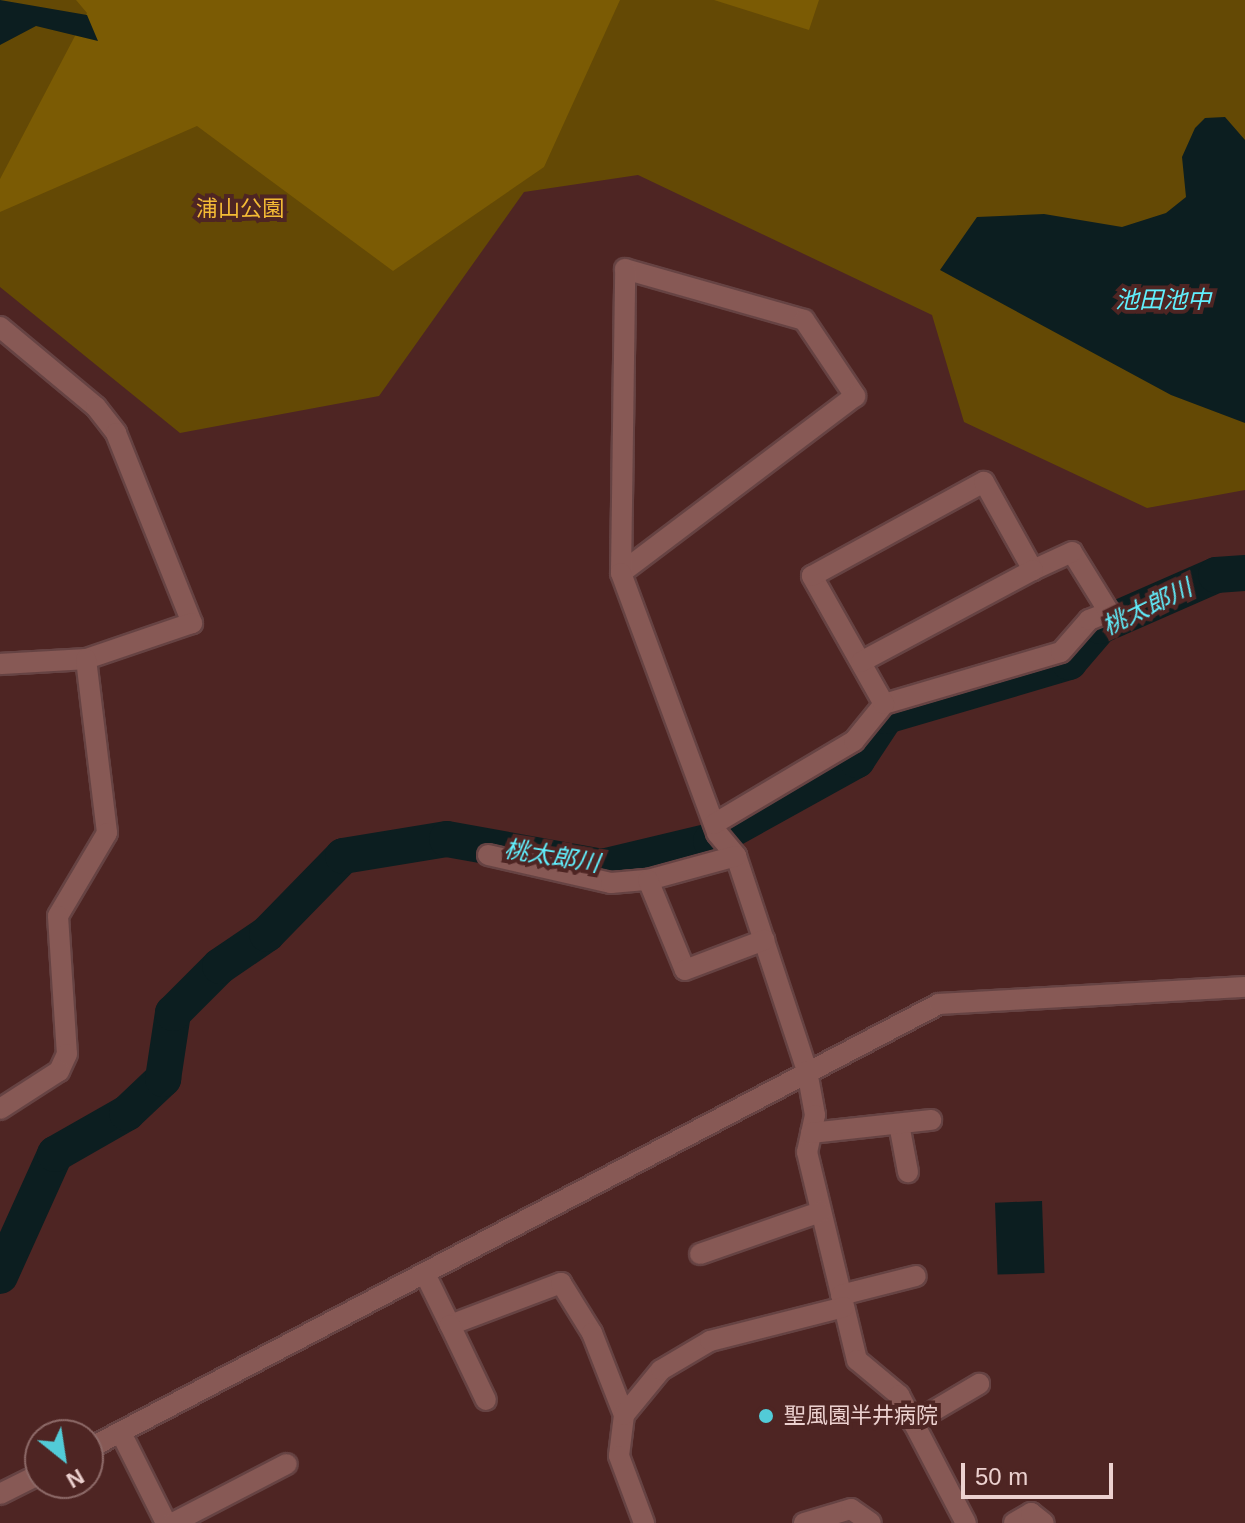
<!DOCTYPE html>
<html>
<head>
<meta charset="utf-8">
<style>
	body { margin:0 }
	#map { position:relative; width:1245px; height:1523px; overflow:hidden; background:#4e2523; font-family:Arial,"Noto Sans JP",sans-serif }
	div>[style] { position:absolute }
	.green>* { inset:0; background:#644905 }
	.forest>* { inset:0; background:#7b5b04 }
	.water>* { inset:0; background:#0c1e20; transform-origin:0 0 }
	.river>* { height:36px; margin:-18px; padding:0 18px; transform-origin:18px; border-radius:18px; background:#0c1e20 }
	.roads { filter:drop-shadow(2px 0 #664343) drop-shadow(-2px 0 #664343) drop-shadow(0 2px #664343) drop-shadow(0 -2px #664343) }
	.minor>* { height:20px; margin:-10px; padding:0 10px; transform-origin:10px; border-radius:10px; background:#875955 }
	.dots>* { width:22px; height:22px; translate:-50% -50%; box-sizing:border-box; border:4px solid #4e2523; border-radius:50% }
	span { translate:-50% -50%; white-space:nowrap; text-align:center; line-height:1.15; -webkit-text-stroke:8px #4e2523; paint-order:stroke }
	.park-label { font-size:22px; color:#f3bb35 }
	.poi-label { font-size:22px; color:#ecd1cf }
	.left { translate:0 -50%; text-align:left }
	.water-label { font-size:24px; color:#61f0fe; font-style:italic }
	.north { position:absolute; left:24px; top:1419px; width:80px; height:80px; box-sizing:border-box; background:#4e2523; border:2px solid #8d6a68; border-radius:50%; rotate:150deg; font-size:22px; font-weight:700; line-height:32px; text-align:center; color:#ecd1cf }
	.north::after { content:''; display:block; margin:auto; width:28px; height:36px; background:#52cbd7; clip-path:polygon(50% 0,100% 100%,50% 72%,0 100%) }
	.scale { position:absolute; left:961px; top:1463px; width:152px; height:36px; box-sizing:border-box; border:4px solid #ecd1cf; border-top:0; padding-left:10px; font-size:24px; line-height:28px; white-space:nowrap; color:#ecd1cf; -webkit-text-stroke:6px #4e2523; paint-order:stroke }
</style>
</head>
<body>
<div id="map">
	<div class="green">
		<div style="clip-path:polygon(0 0,1245px 0,1245px 490px,1147px 508px,964px 422px,932px 315px,638px 175px,524px 192px,379px 396px,180px 433px,0 287px)"></div>
	</div>
	<div class="forest">
		<div style="clip-path:polygon(76px 0,620px 0,544px 167px,393px 271px,197px 126px,0 212px,0 179px,87px 13px)"></div>
		<div style="clip-path:polygon(714px 0,819px 0,809px 30px)"></div>
	</div>
	<div class="water">
		<div style="clip-path:polygon(0 0,87px 15px,98px 41px,36px 26px,0 45px)"></div>
		<div style="clip-path:polygon(1225px 117px,1245px 140px,1245px 423px,1171px 395px,940px 270px,977px 217px,1044px 214px,1122px 227px,1166px 213px,1186px 197px,1182px 157px,1195px 128px,1205px 118px)"></div>
		<div style="left:1042px;top:1201px;width:72px;height:47px;rotate:88deg"></div>
	</div>
	<div class="river">
		<div style="left:0;top:1276px;width:134px;rotate:-65.7deg"></div>
		<div style="left:55px;top:1154px;width:83px;rotate:-29.7deg"></div>
		<div style="left:127px;top:1113px;width:50px;rotate:-43.4deg"></div>
		<div style="left:163px;top:1079px;width:67px;rotate:-81.4deg"></div>
		<div style="left:173px;top:1013px;width:66px;rotate:-45deg"></div>
		<div style="left:220px;top:966px;width:57px;rotate:-34.2deg"></div>
		<div style="left:267px;top:934px;width:109px;rotate:-45.7deg"></div>
		<div style="left:343px;top:856px;width:105px;rotate:-9.3deg"></div>
		<div style="left:447px;top:839px;width:158px;rotate:10.2deg"></div>
		<div style="left:602px;top:867px;width:112px;rotate:-13.4deg"></div>
		<div style="left:711px;top:841px;width:167px;rotate:-29deg"></div>
		<div style="left:857px;top:760px;width:53px;rotate:-56.6deg"></div>
		<div style="left:886px;top:716px;width:191px;rotate:-16.4deg"></div>
		<div style="left:1069px;top:662px;width:48px;rotate:-49.3deg"></div>
		<div style="left:1100px;top:626px;width:127px;rotate:-23.7deg"></div>
		<div style="left:1216px;top:575px;width:29px;rotate:-4deg"></div>
	</div>
	<div class="roads">
		<div class="minor">
			<div style="left:625px;top:269px;width:186px;rotate:15.9deg"></div>
			<div style="left:804px;top:320px;width:92px;rotate:56.1deg"></div>
			<div style="left:855px;top:396px;width:293px;rotate:142.9deg"></div>
			<div style="left:621px;top:573px;width:304px;rotate:-89.2deg"></div>
			<div style="left:0;top:327px;width:125px;rotate:39.8deg"></div>
			<div style="left:96px;top:407px;width:33px;rotate:52deg"></div>
			<div style="left:116px;top:433px;width:205px;rotate:68.2deg"></div>
			<div style="left:192px;top:623px;width:112px;rotate:161.2deg"></div>
			<div style="left:621px;top:573px;width:277px;rotate:69.7deg"></div>
			<div style="left:717px;top:833px;width:30px;rotate:50deg"></div>
			<div style="left:736px;top:856px;width:226px;rotate:71.7deg"></div>
			<div style="left:807px;top:1071px;width:45px;rotate:79.7deg"></div>
			<div style="left:815px;top:1115px;width:38px;rotate:102deg"></div>
			<div style="left:807px;top:1152px;width:214px;rotate:76.5deg"></div>
			<div style="left:857px;top:1360px;width:55px;rotate:39.8deg"></div>
			<div style="left:899px;top:1395px;width:144px;rotate:62.4deg"></div>
			<div style="left:0;top:664px;width:86px;rotate:-3.3deg"></div>
			<div style="left:86px;top:659px;width:175px;rotate:83.1deg"></div>
			<div style="left:107px;top:833px;width:96px;rotate:120.6deg"></div>
			<div style="left:58px;top:916px;width:138px;rotate:86.3deg"></div>
			<div style="left:67px;top:1054px;width:19px;rotate:115deg"></div>
			<div style="left:59px;top:1071px;width:70px;rotate:147.2deg"></div>
			<div style="left:884px;top:704px;width:184px;rotate:-16.4deg"></div>
			<div style="left:1061px;top:652px;width:43px;rotate:-48.8deg"></div>
			<div style="left:1089px;top:620px;width:22px;rotate:-22deg"></div>
			<div style="left:1109px;top:612px;width:70px;rotate:-121.7deg"></div>
			<div style="left:1072px;top:552px;width:43px;rotate:155.2deg"></div>
			<div style="left:714px;top:824px;width:163px;rotate:-30.7deg"></div>
			<div style="left:854px;top:741px;width:48px;rotate:-51deg"></div>
			<div style="left:884px;top:704px;width:147px;rotate:-119.4deg"></div>
			<div style="left:812px;top:576px;width:196px;rotate:-28.7deg"></div>
			<div style="left:984px;top:482px;width:101px;rotate:60.9deg"></div>
			<div style="left:1033px;top:570px;width:195px;rotate:151.9deg"></div>
			<div style="left:488px;top:855px;width:126px;rotate:12.8deg"></div>
			<div style="left:611px;top:883px;width:37px;rotate:-5deg"></div>
			<div style="left:736px;top:856px;width:91px;rotate:164.7deg"></div>
			<div style="left:648px;top:880px;width:97px;rotate:67.7deg"></div>
			<div style="left:685px;top:970px;width:85px;rotate:-20.8deg"></div>
			<div style="left:899px;top:1124px;width:49px;rotate:79.4deg"></div>
			<div style="left:811px;top:1133px;width:121px;rotate:-6.2deg"></div>
			<div style="left:700px;top:1254px;width:127px;rotate:-19.3deg"></div>
			<div style="left:425px;top:1274px;width:57px;rotate:63.9deg"></div>
			<div style="left:450px;top:1325px;width:119px;rotate:-20.7deg"></div>
			<div style="left:561px;top:1283px;width:59px;rotate:58.2deg"></div>
			<div style="left:592px;top:1333px;width:88px;rotate:68.7deg"></div>
			<div style="left:624px;top:1415px;width:41px;rotate:97deg"></div>
			<div style="left:619px;top:1456px;width:72px;rotate:69.5deg"></div>
			<div style="left:841px;top:1295px;width:77px;rotate:-14.2deg"></div>
			<div style="left:450px;top:1325px;width:83px;rotate:64.4deg"></div>
			<div style="left:624px;top:1415px;width:58px;rotate:-50.6deg"></div>
			<div style="left:661px;top:1370px;width:57px;rotate:-30.6deg"></div>
			<div style="left:710px;top:1341px;width:138px;rotate:-14.2deg"></div>
			<div style="left:913px;top:1423px;width:77px;rotate:-30.6deg"></div>
			<div style="left:121px;top:1433px;width:101px;rotate:63.4deg"></div>
			<div style="left:88px;top:1449px;width:960px;rotate:-27.61deg"></div>
			<div style="left:939px;top:1004px;width:306px;rotate:-3.2deg"></div>
			<div style="left:0;top:1494px;width:45px;rotate:-26.6deg"></div>
			<div style="left:173px;top:1523px;width:128px;rotate:-27.4deg"></div>
			<div style="left:804px;top:1523px;width:49px;rotate:-16.6deg"></div>
			<div style="left:851px;top:1509px;width:24px;rotate:35deg"></div>
			<div style="left:1014px;top:1523px;width:20px;rotate:-30deg"></div>
			<div style="left:1031px;top:1513px;width:16px;rotate:38deg"></div>
		</div>
	</div>
	<div class="dots">
		<div style="left:766px;top:1416px;background:#52cbd7"></div>
	</div>
	<div class="park-label">
		<span style="left:240px;top:209px">浦山公園</span>
	</div>
	<div class="poi-label">
		<span class="left" style="left:784px;top:1416px">聖風園半井病院</span>
	</div>
	<div class="water-label">
		<span style="left:1163px;top:300px">池田池中</span>
		<span style="left:1147px;top:607px;rotate:-26deg">桃太郎川</span>
		<span style="left:552px;top:856px;rotate:9deg">桃太郎川</span>
	</div>
	<div class="north">N</div>
	<div class="scale">50 m</div>
</div>
</body>
</html>
